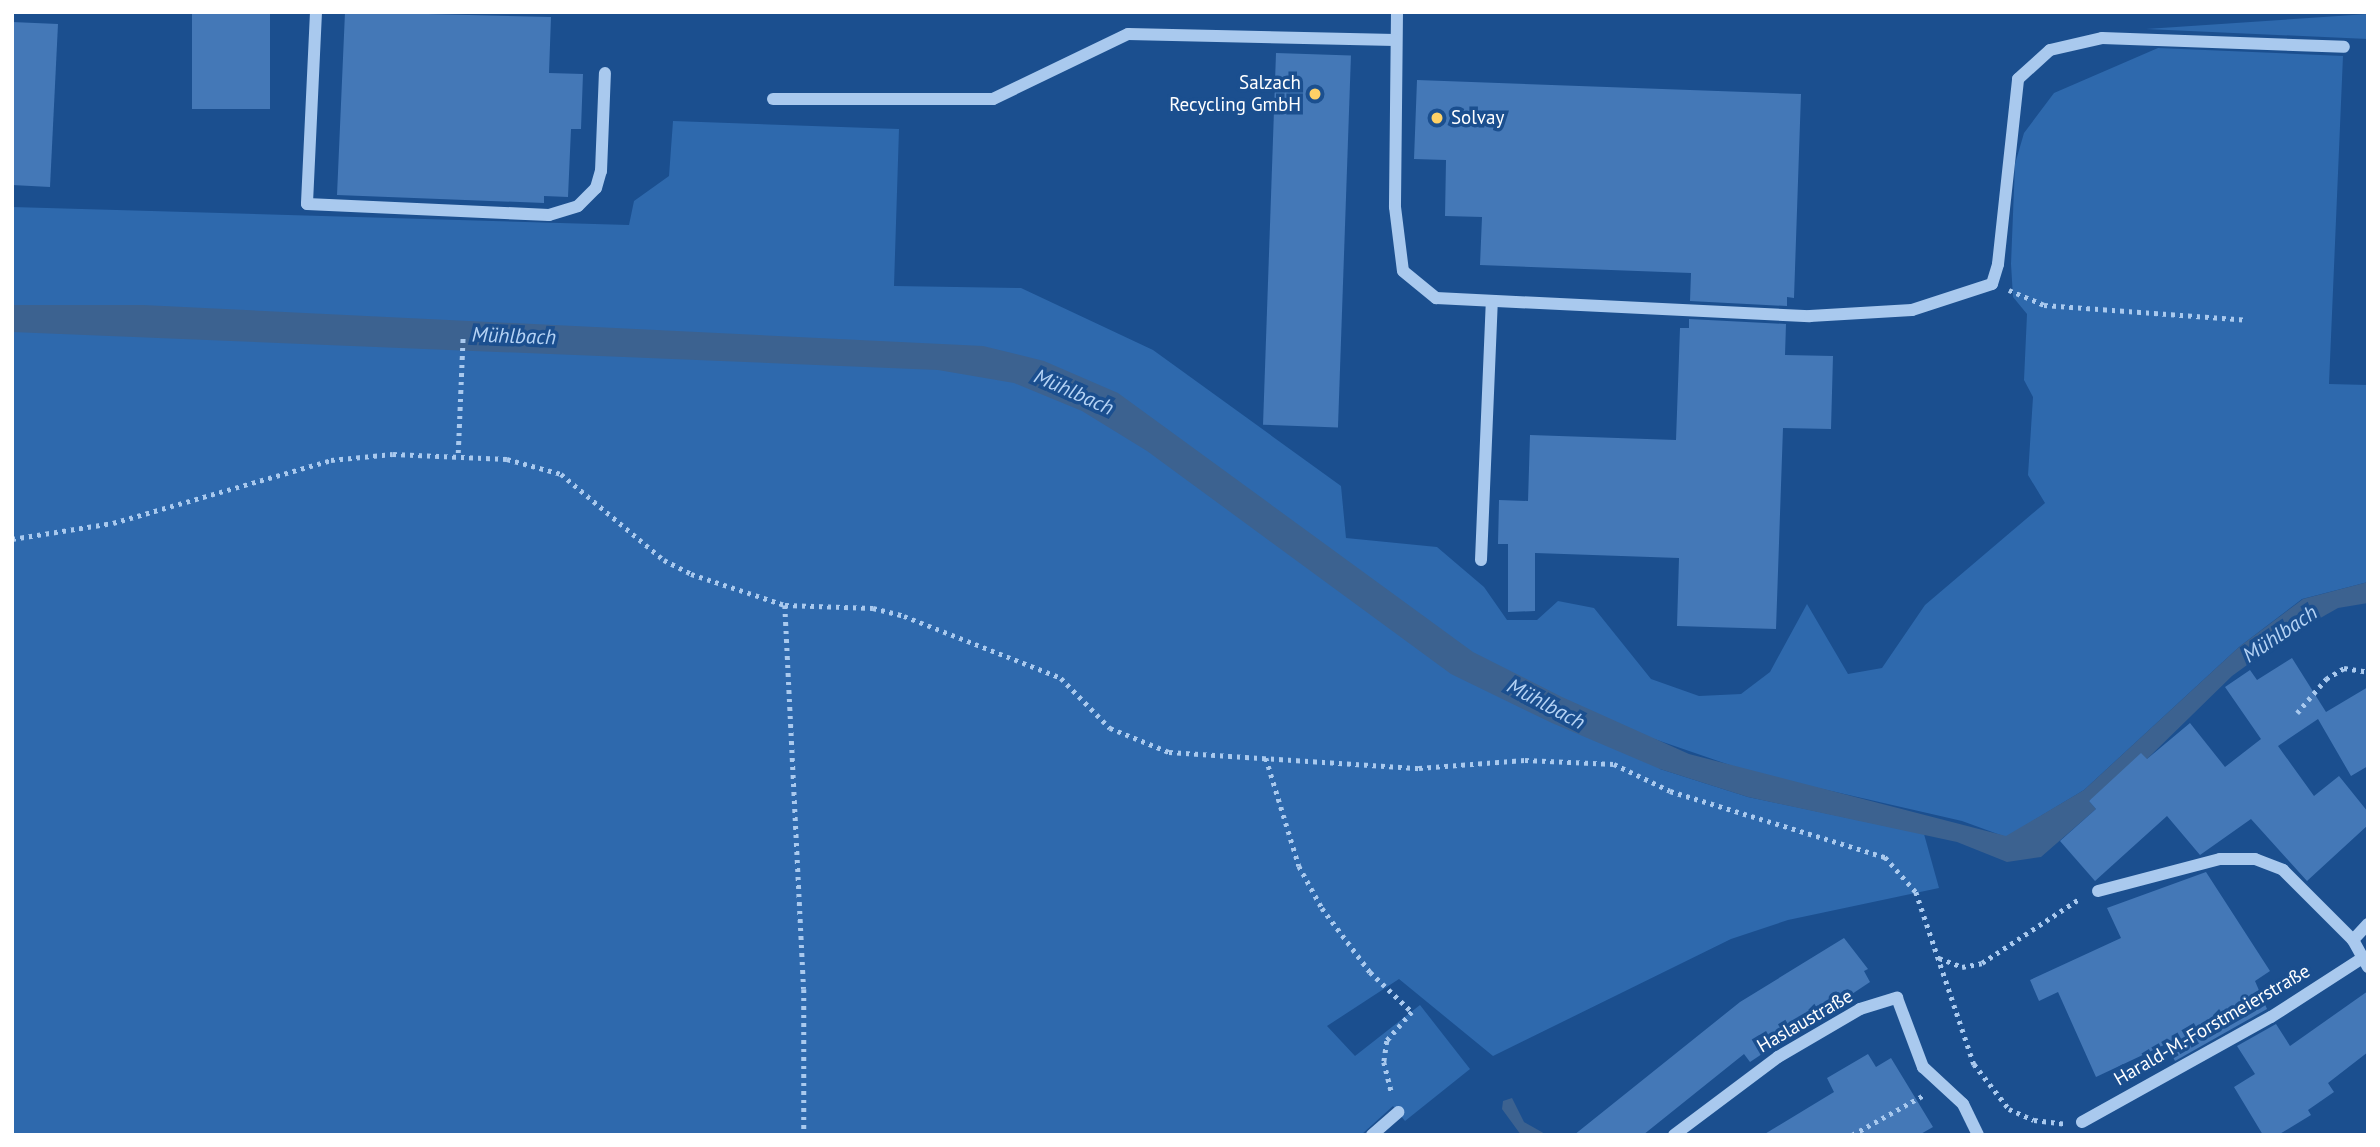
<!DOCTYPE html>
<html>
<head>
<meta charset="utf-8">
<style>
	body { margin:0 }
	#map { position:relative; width:2380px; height:1147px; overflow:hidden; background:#1b4f8f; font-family:"PT Sans",sans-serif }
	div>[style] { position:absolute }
	.green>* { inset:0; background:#2e69ad }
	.water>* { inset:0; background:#3c6290 }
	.building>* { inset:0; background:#4478b7; transform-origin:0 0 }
	.path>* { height:4.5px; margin-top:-2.25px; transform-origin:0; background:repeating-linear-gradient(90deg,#a9c9ee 0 3.5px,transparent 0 8.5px) }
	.minor>* { height:12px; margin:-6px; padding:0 6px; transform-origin:6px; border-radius:6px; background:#a9c9ee }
	.dots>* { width:19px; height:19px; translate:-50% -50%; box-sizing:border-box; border:4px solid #1b4f8f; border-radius:50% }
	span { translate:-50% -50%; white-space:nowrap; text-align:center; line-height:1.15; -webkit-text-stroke:7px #1b4f8f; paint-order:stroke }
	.poi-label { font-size:19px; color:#fff }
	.right { translate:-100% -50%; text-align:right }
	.left { translate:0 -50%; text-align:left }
	.street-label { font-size:19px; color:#fff }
	.water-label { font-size:21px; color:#b5d3f5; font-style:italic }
	.frame { position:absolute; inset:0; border:14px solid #fff; pointer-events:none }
</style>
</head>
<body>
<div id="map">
	<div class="green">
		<div style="clip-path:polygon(2368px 14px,2368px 39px,2146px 29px)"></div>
		<div style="clip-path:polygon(2158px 48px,2343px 56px,2329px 384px,2368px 385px,2368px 582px,2302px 599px,2239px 647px,2084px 790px,2006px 837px,1962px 821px,1753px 773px,1631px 731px,1660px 769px,1748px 797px,1924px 834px,1939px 888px,1788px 920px,1731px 939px,1493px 1056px,1399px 979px,1327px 1026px,1355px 1056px,1420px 1005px,1470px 1069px,1405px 1121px,1393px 1106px,1361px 1135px,12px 1135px,12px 207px,629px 225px,634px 201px,669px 176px,673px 121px,899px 129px,894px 286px,1021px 288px,1153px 350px,1341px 486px,1346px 538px,1437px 547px,1484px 587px,1507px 620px,1537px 620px,1558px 601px,1594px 608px,1651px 679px,1699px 696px,1741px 694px,1770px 672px,1807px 604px,1848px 674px,1882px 668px,1925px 605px,2045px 503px,2028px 475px,2033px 397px,2024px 380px,2027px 314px,2013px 297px,2011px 264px,2015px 164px,2024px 133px,2054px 93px)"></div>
	</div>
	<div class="water">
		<div style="clip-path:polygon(12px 305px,143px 305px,983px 346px,1044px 361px,1118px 393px,1473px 652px,1562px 697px,1689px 754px,2006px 836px,2084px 790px,2239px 647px,2303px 599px,2368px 582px,2368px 603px,2338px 608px,2280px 641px,2232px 676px,2147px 759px,2089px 801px,2096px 809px,2041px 857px,2007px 862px,1957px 842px,1748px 797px,1660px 769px,1552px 723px,1451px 674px,1147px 451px,1082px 411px,1014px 383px,938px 370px,12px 332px)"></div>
		<div style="clip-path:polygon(1512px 1098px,1524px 1122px,1547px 1135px,1521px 1135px,1502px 1109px,1503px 1101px)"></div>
	</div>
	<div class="building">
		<div style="left:192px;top:12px;width:78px;height:97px"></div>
		<div style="clip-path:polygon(345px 12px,551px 17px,549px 73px,583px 74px,581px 129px,571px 129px,568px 197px,544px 196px,544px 203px,337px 195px)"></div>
		<div style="clip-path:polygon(12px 22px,58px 24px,50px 187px,12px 185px)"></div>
		<div style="left:1276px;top:53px;width:75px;height:372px;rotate:2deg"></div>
		<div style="clip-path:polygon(1417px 80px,1801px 94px,1794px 298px,1787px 297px,1787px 306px,1690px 301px,1691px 273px,1480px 265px,1482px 217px,1445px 216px,1446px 160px,1414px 159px)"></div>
		<div style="clip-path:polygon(1689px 319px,1786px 324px,1785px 355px,1833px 356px,1831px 429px,1783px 428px,1776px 629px,1677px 626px,1679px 558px,1535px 553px,1535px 611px,1508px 612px,1508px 544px,1498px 544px,1499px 500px,1528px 501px,1530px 435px,1676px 440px,1680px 328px,1689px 328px)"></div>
		<div style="clip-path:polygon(2292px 658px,2326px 712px,2368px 687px,2368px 766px,2351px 776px,2318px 719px,2278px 746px,2314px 796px,2339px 776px,2368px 812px,2368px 825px,2307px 881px,2251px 819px,2200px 855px,2167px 816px,2095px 881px,2060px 841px,2096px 809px,2089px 801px,2141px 753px,2147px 759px,2190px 723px,2225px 767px,2261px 739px,2225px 687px,2250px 670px,2257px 680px)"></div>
		<div style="clip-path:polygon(2206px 872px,2270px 971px,2255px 981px,2267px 1009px,2175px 1061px,2166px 1044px,2096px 1077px,2058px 992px,2039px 1001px,2030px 980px,2121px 938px,2107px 908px)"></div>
		<div style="clip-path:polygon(1844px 938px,1868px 969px,1864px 971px,1870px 982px,1750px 1062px,1744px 1054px,1643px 1135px,1574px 1135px,1740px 1002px)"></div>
		<div style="clip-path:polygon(2368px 991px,2368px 1052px,2328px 1083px,2334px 1092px,2308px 1110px,2311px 1115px,2278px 1135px,2263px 1135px,2234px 1087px,2255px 1074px,2237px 1046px,2276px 1024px,2290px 1046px)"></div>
		<div style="clip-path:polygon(1868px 1054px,1876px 1067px,1891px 1058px,1933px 1127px,1919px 1135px,1763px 1135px,1834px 1092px,1827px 1078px)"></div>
	</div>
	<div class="path">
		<div style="left:2009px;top:290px;width:38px;rotate:23deg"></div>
		<div style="left:2044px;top:305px;width:203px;rotate:4.2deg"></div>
		<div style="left:458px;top:453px;width:119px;rotate:-87.6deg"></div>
		<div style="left:12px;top:539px;width:102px;rotate:-9deg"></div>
		<div style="left:113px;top:523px;width:227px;rotate:-16.1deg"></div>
		<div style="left:331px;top:460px;width:62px;rotate:-5.5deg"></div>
		<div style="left:393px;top:454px;width:114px;rotate:2.5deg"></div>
		<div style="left:507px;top:459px;width:56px;rotate:15.5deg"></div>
		<div style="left:561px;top:474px;width:134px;rotate:39.9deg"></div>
		<div style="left:664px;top:560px;width:30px;rotate:27deg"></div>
		<div style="left:691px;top:574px;width:99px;rotate:18.3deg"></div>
		<div style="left:785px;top:605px;width:88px;rotate:2deg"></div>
		<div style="left:873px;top:608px;width:32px;rotate:14deg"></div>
		<div style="left:904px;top:616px;width:169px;rotate:21.5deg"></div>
		<div style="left:1061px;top:678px;width:70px;rotate:45.6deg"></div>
		<div style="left:1110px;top:728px;width:64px;rotate:22.1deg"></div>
		<div style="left:1169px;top:752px;width:251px;rotate:3.7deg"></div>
		<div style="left:1419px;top:768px;width:106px;rotate:-4.3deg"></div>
		<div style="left:1525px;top:760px;width:89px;rotate:2.6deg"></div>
		<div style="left:1614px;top:764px;width:62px;rotate:25.7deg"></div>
		<div style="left:1670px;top:791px;width:225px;rotate:17.1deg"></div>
		<div style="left:1885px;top:857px;width:47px;rotate:48.5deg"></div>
		<div style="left:1916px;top:892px;width:182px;rotate:71.4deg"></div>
		<div style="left:1974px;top:1064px;width:57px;rotate:52.1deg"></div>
		<div style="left:2009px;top:1109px;width:27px;rotate:24deg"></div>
		<div style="left:2034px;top:1120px;width:31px;rotate:7deg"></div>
		<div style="left:785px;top:605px;width:384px;rotate:87.2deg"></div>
		<div style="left:804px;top:989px;width:146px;rotate:90deg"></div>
		<div style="left:2297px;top:713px;width:45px;rotate:-49.5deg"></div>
		<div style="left:2326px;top:679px;width:21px;rotate:-31deg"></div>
		<div style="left:2344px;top:668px;width:24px;rotate:9deg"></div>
		<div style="left:1266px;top:758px;width:113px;rotate:73deg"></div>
		<div style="left:1299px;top:866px;width:48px;rotate:61.3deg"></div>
		<div style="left:1322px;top:908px;width:80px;rotate:53.1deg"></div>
		<div style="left:1370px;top:972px;width:58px;rotate:43.6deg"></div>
		<div style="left:1412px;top:1012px;width:38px;rotate:131deg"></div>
		<div style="left:1387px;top:1041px;width:21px;rotate:98deg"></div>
		<div style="left:1384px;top:1062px;width:33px;rotate:76deg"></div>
		<div style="left:1939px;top:958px;width:25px;rotate:21deg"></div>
		<div style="left:1962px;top:967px;width:20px;rotate:-11deg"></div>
		<div style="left:1982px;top:963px;width:116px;rotate:-33.4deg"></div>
		<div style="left:1852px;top:1135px;width:82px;rotate:-29.1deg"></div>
	</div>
	<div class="minor">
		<div style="left:316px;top:12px;width:192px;rotate:92.7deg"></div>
		<div style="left:307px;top:204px;width:242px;rotate:2.6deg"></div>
		<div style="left:549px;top:215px;width:30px;rotate:-17deg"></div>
		<div style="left:578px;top:206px;width:25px;rotate:-45deg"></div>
		<div style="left:596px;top:188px;width:18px;rotate:-74deg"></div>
		<div style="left:601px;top:171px;width:98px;rotate:-87.7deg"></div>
		<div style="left:1397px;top:12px;width:195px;rotate:90.6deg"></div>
		<div style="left:1395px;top:207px;width:64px;rotate:82.9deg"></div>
		<div style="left:1403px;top:271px;width:43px;rotate:39.3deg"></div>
		<div style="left:1436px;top:298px;width:374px;rotate:2.8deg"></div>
		<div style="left:1810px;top:316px;width:102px;rotate:-3.4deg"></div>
		<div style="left:1912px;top:310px;width:84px;rotate:-18deg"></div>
		<div style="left:1992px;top:284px;width:21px;rotate:-73deg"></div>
		<div style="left:1998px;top:264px;width:186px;rotate:-83.8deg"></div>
		<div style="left:2018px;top:79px;width:43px;rotate:-42.2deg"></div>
		<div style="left:2050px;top:50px;width:53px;rotate:-13deg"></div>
		<div style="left:2102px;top:38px;width:242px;rotate:2.1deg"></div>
		<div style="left:773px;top:99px;width:220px"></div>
		<div style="left:993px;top:99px;width:150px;rotate:-25.7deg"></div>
		<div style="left:1128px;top:34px;width:267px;rotate:1.3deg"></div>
		<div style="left:1481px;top:560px;width:259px;rotate:-87.6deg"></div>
		<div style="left:2098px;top:891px;width:126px;rotate:-14.7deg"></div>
		<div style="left:2220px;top:859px;width:35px"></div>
		<div style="left:2255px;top:859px;width:30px;rotate:21deg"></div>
		<div style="left:2283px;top:870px;width:99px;rotate:45deg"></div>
		<div style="left:2353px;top:940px;width:31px;rotate:61deg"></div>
		<div style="left:2353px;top:940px;width:22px;rotate:-47deg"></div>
		<div style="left:2082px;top:1122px;width:216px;rotate:-29.1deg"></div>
		<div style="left:2271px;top:1017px;width:107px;rotate:-32.8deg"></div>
		<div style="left:1372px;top:1135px;width:35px;rotate:-41deg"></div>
		<div style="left:1674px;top:1135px;width:130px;rotate:-36.9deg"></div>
		<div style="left:1778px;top:1057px;width:95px;rotate:-30.3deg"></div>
		<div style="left:1860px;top:1009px;width:39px;rotate:-17deg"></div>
		<div style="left:1897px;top:998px;width:74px;rotate:69.4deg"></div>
		<div style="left:1923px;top:1067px;width:54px;rotate:42.8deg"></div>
		<div style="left:1963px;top:1104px;width:34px;rotate:64deg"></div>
	</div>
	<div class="dots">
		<div style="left:1315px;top:94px;background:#ffd166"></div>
		<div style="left:1437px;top:118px;background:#ffd166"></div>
	</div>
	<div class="poi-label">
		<span class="right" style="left:1301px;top:94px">Salzach<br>Recycling GmbH</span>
		<span class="left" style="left:1451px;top:118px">Solvay</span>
	</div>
	<div class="street-label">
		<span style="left:1805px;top:1021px;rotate:-30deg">Haslaustraße</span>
		<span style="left:2212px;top:1025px;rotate:-30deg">Harald-M.-Forstmeierstraße</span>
	</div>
	<div class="water-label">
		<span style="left:514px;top:336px;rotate:2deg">Mühlbach</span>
		<span style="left:1074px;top:392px;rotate:24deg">Mühlbach</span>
		<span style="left:2280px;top:634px;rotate:-34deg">Mühlbach</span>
		<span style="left:1546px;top:704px;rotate:28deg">Mühlbach</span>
	</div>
	<div class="frame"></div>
</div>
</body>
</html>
